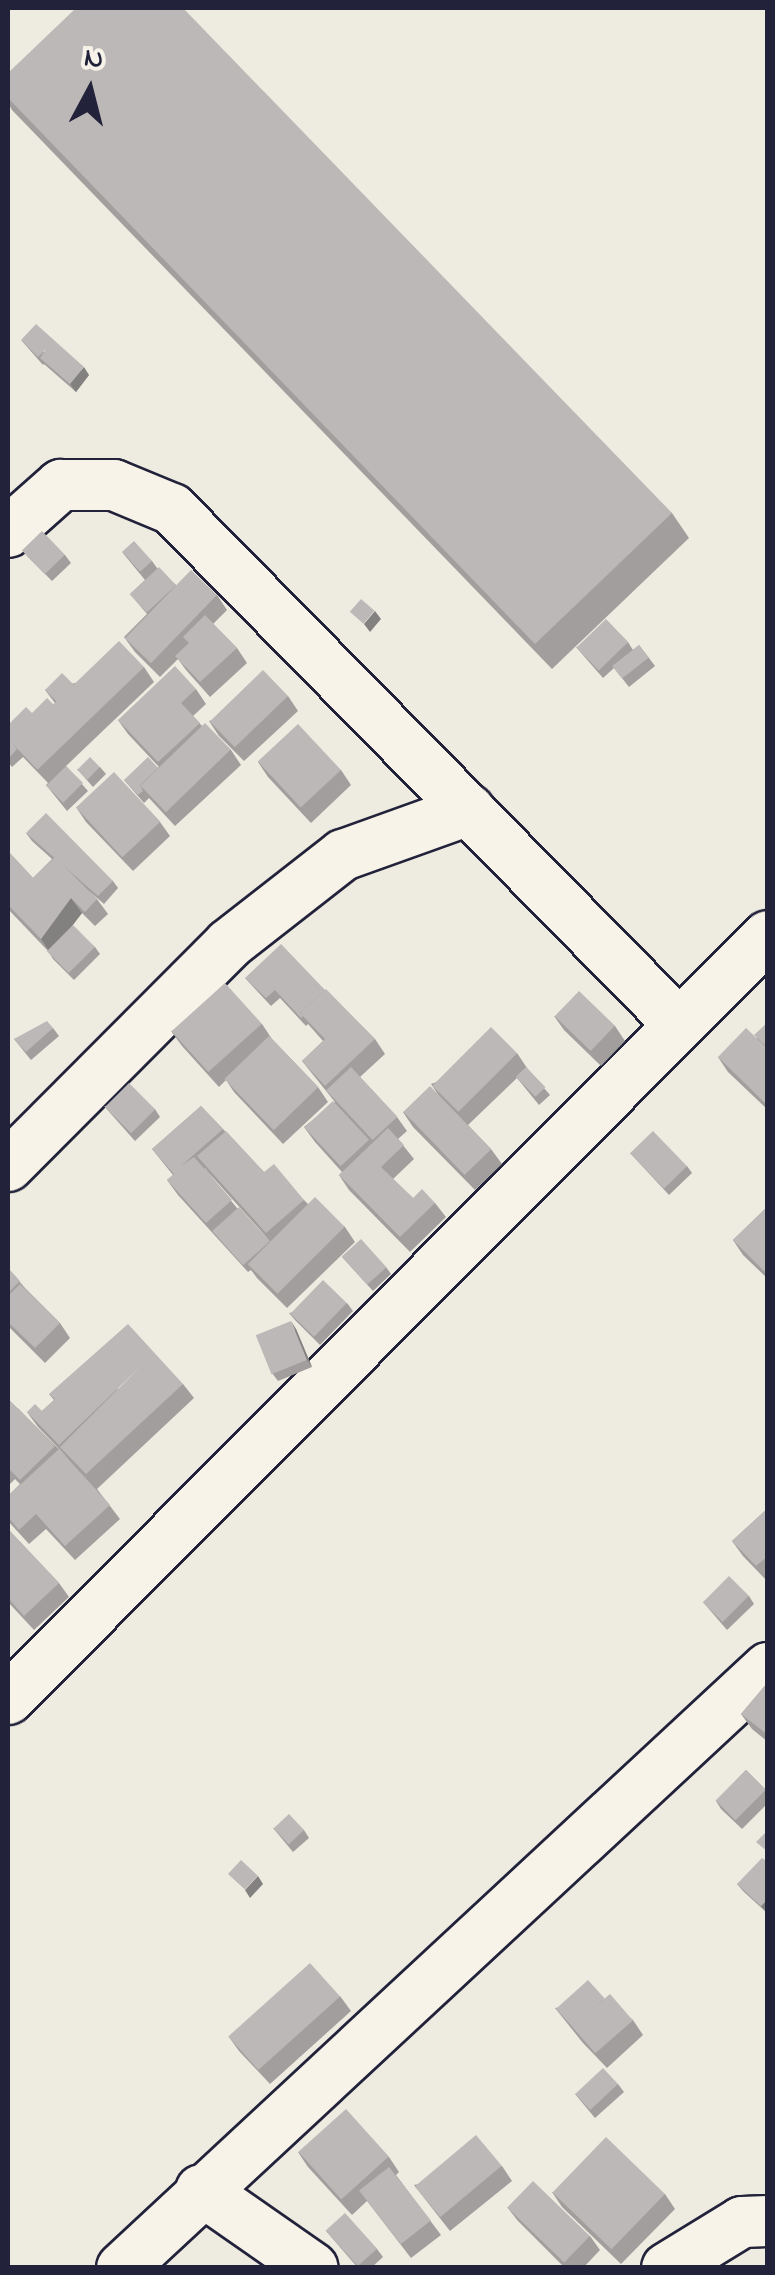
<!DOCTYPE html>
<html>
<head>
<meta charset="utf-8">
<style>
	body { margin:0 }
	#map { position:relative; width:775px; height:2275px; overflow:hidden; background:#eeebe1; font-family:"Indie Flower",sans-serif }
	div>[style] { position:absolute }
	.roads { filter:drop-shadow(2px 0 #22223b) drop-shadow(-2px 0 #22223b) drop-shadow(0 2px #22223b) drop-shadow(0 -2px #22223b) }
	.minor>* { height:50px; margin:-25px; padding:0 25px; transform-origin:25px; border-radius:25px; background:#f7f3e8 }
	.wall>* { inset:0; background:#a19e9d }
	.shaded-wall>* { inset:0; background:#838180 }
	.building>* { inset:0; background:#bbb8b7; transform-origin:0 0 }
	span { translate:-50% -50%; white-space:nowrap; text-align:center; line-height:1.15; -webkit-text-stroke:10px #f7f3e8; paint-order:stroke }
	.frame { position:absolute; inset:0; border:10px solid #22223b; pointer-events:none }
	.north { position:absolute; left:40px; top:40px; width:100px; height:100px; -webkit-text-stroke:8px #f7f3e8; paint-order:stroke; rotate:7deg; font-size:28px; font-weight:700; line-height:40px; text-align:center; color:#22223b }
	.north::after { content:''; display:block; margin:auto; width:35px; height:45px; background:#22223b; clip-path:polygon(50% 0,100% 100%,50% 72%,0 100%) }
</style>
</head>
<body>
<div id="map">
	<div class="roads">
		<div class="minor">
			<div style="left:8px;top:532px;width:71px;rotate:-41.6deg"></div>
			<div style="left:61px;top:485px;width:53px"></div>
			<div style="left:114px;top:485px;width:63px;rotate:22.5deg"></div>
			<div style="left:172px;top:509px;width:723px;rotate:45.45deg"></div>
			<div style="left:8px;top:1166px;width:313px;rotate:-45.1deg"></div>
			<div style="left:229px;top:944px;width:145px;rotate:-38deg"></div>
			<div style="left:343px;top:855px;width:134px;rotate:-19.7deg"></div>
			<div style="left:8px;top:1699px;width:1077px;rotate:-45.11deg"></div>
			<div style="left:201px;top:2190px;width:136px;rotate:34.9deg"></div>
			<div style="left:122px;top:2268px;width:882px;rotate:-42.89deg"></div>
			<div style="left:667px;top:2268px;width:88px;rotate:-31.5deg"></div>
			<div style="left:742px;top:2222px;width:26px;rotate:-2deg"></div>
		</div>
	</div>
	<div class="wall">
		<div style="clip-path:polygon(8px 73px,672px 513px,689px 538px,552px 669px,12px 110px,8px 103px)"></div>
		<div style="clip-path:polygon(21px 340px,89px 375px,76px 392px,44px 364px,43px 365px)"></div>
		<div style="clip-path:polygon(22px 550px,65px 555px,71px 563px,52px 581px,28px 557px)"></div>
		<div style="clip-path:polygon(122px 552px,152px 561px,157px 568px,176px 585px,217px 595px,227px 610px,213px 624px,237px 648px,247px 663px,210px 697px,186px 670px,178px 659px,160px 677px,135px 652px,124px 637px,147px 614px,130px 594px,145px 580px)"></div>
		<div style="clip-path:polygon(628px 642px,633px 650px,639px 645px,655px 666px,629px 687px,614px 668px,603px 678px,576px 647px)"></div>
		<div style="clip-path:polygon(144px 667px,154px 682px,66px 766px,88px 791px,67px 811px,46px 785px,48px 783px,23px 757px,12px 767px,8px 762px,8px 725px,54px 705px,55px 703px,45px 690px)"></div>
		<div style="clip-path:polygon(196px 689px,206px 704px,193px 716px,202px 726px,231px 750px,241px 765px,175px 826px,149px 798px,144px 803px,124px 780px,159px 767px,128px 734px,118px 720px)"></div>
		<div style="clip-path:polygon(288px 696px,298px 711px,244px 761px,219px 736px,209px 721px)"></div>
		<div style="clip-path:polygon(258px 762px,341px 770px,351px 785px,311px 823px,268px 777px)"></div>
		<div style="clip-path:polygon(100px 767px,106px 774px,93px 787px,77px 769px)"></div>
		<div style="clip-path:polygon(76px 807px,160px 822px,170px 836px,133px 871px,86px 822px)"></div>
		<div style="clip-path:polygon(26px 833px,113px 881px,118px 888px,104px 904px,88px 890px,97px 899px,108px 914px,95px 926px,82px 913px,70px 928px,95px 947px,100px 954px,74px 980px,53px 959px,48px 951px,8px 909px,8px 851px,33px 878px,52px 859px,32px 841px)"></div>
		<div style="clip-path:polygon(245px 978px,325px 990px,375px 1039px,385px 1054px,360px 1077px,397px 1117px,407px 1131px,398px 1139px,414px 1159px,393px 1179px,413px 1198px,435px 1203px,446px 1217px,410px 1252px,349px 1190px,339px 1175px,342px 1172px,315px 1142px,304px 1127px,335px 1102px,302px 1061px,323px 1041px,308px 1024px,306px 1026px,280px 998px,271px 1006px)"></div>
		<div style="clip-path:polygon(554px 1016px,615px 1026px,625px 1041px,601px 1066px,564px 1030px)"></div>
		<div style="clip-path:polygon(768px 1022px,768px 1110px,728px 1072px,718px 1057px,757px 1038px)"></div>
		<div style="clip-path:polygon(262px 1024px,272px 1039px,318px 1087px,328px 1102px,283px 1144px,234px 1092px,226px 1080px,219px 1087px,182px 1046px,171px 1031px)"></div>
		<div style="clip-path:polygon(53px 1028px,59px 1036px,31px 1060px,14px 1039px)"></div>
		<div style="clip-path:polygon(517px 1053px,527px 1068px,550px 1095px,539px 1105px,517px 1078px,468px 1125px,491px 1149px,502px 1164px,475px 1190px,413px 1127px,403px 1112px,439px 1096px,431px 1084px)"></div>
		<div style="clip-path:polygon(104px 1106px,155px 1109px,160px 1117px,135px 1141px)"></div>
		<div style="clip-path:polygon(evenodd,201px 1106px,264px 1172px,304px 1200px,308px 1204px,345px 1227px,355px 1242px,287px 1308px,257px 1278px,251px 1270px,248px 1272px,178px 1195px,167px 1180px,173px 1175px,152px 1149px,201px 1106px,205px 1168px,207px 1171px,270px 1241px,237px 1208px,205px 1169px,205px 1168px)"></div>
		<div style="clip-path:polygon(630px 1153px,687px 1166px,692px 1173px,669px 1195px)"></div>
		<div style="clip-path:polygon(768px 1206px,768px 1279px,743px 1255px,733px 1240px)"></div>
		<div style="clip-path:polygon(342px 1257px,386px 1267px,391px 1274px,373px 1291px)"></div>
		<div style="clip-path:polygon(8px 1268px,25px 1288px,60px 1323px,70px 1338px,45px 1363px,8px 1326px)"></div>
		<div style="clip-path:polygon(347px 1303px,353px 1311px,320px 1345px,295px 1320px,289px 1313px)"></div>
		<div style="clip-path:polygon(296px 1329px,312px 1367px,278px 1381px,272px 1373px)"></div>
		<div style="clip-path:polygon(183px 1384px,194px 1398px,97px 1489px,120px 1519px,75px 1560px,46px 1529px,29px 1544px,8px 1521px,8px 1496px,20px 1484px,15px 1479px,8px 1486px,8px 1399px,68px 1458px,38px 1427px,27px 1412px,42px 1411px,54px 1400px,49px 1394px)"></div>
		<div style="clip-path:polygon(768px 1508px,768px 1580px,767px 1581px,743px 1556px,732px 1541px)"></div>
		<div style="clip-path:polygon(8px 1529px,59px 1583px,69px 1597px,34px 1630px,8px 1602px)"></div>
		<div style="clip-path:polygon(749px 1596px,754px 1604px,727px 1630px,703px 1602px)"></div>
		<div style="clip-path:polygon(768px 1682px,768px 1742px,752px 1729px,741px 1714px)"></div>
		<div style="clip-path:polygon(746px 1770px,768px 1792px,768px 1803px,742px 1829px,721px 1809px,716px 1801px)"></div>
		<div style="clip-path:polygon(273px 1828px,304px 1830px,309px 1838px,293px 1852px)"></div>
		<div style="clip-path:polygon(768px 1862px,768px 1912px,767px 1913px,743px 1891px,737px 1884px)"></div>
		<div style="clip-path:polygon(340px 1996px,351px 2011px,270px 2084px,239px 2051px,229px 2037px)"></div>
		<div style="clip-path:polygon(605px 1999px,633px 2020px,643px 2035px,607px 2068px,583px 2043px,555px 2008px)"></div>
		<div style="clip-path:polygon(618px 2084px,624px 2092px,595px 2118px,575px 2094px)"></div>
		<div style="clip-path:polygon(298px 2152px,389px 2157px,399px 2172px,396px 2175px,441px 2235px,411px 2258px,367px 2201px,352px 2215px,308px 2167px)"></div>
		<div style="clip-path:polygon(502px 2166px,512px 2181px,450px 2231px,414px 2185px)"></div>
		<div style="clip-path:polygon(552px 2192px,665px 2194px,675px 2209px,621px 2264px,562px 2207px)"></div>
		<div style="clip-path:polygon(507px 2207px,590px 2236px,600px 2250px,583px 2268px,565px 2268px,518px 2221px)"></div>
		<div style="clip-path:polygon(326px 2231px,377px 2249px,383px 2257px,371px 2268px,358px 2268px)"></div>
	</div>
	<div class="shaded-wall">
		<div style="clip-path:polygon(84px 367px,89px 375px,76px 392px,70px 384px)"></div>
		<div style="clip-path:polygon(375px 611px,381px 619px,370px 632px,364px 624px)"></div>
		<div style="clip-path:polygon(71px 898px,82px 913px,51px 954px,41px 939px)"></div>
		<div style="clip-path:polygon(291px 1321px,296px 1329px,312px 1367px,307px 1360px)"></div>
		<div style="clip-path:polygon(258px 1876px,263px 1884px,250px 1898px,245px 1890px)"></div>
		<div style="clip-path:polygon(768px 1899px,768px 1912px,767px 1913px,761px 1906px)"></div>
	</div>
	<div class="building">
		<div style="clip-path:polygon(76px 8px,183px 8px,672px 513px,535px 644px,8px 98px,8px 73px)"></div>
		<div style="clip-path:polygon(36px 324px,84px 367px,70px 384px,40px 358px,46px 349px,38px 357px,21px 340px)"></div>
		<div style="left:42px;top:531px;width:33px;height:28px;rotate:46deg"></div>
		<div style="left:134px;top:541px;width:27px;height:16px;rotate:48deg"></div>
		<div style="left:159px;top:567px;width:25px;height:40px;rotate:47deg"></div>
		<div style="left:191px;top:570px;width:36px;height:95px;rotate:44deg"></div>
		<div style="left:361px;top:599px;width:18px;height:17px;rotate:41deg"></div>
		<div style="clip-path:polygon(205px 615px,237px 648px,200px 682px,175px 656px,189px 643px,183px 637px)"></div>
		<div style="left:606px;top:619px;width:32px;height:41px;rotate:46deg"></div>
		<div style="left:119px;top:641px;width:36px;height:148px;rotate:46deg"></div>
		<div style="left:639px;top:645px;width:16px;height:34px;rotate:52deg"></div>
		<div style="clip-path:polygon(175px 666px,196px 689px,181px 703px,200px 723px,158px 762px,118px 720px)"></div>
		<div style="left:263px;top:670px;width:36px;height:74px;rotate:46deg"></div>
		<div style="left:62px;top:673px;width:17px;height:24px;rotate:45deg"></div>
		<div style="clip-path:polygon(47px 698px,54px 705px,13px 744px,17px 749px,8px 759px,8px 725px,26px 707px,32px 713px)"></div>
		<div style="left:205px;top:723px;width:37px;height:90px;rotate:46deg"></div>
		<div style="left:298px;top:724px;width:63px;height:55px;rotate:47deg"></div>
		<div style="left:90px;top:757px;width:14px;height:18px;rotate:45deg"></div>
		<div style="clip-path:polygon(148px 757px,158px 768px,140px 785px,143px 791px,138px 795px,124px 780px)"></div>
		<div style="left:66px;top:766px;width:24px;height:28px;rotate:45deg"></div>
		<div style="left:114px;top:772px;width:68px;height:52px;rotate:47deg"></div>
		<div style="clip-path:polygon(46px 813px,113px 881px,98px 896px,26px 833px)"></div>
		<div style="clip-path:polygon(8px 851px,33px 878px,55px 857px,97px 899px,85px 912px,71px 898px,41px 939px,8px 905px)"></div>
		<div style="left:73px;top:925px;width:31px;height:37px;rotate:45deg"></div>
		<div style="clip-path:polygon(281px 944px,325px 990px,300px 1013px,303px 1016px,301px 1018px,275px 990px,266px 998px,245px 978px)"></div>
		<div style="left:225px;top:983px;width:55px;height:72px;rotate:48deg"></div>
		<div style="clip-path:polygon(326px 989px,375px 1039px,325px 1086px,302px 1061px,325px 1039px,300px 1013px)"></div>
		<div style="left:579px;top:991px;width:50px;height:35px;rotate:44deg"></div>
		<div style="clip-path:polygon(47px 1021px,53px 1028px,26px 1052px,14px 1039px)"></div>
		<div style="clip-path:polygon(768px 1022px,768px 1048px,754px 1035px)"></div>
		<div style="left:491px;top:1027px;width:37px;height:83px;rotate:45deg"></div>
		<div style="clip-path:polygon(746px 1028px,768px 1049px,768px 1106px,718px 1057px)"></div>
		<div style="left:269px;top:1036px;width:71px;height:62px;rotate:46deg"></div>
		<div style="left:351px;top:1067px;width:68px;height:34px;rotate:47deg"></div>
		<div style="left:526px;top:1067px;width:28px;height:14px;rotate:46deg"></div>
		<div style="left:129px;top:1083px;width:37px;height:34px;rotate:45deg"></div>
		<div style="left:430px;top:1086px;width:88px;height:37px;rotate:46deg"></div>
		<div style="left:333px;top:1101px;width:53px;height:39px;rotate:47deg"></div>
		<div style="clip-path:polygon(201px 1106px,223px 1129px,181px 1166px,194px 1157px,232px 1200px,206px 1223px,167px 1180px,174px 1174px,152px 1149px)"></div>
		<div style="clip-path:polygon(388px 1128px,404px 1145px,381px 1167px,413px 1198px,422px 1189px,435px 1203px,400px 1237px,339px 1175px)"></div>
		<div style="clip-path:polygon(226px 1131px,264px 1172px,274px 1164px,304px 1200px,266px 1233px,197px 1156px)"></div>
		<div style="left:653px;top:1131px;width:49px;height:32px;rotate:46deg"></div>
		<div style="left:315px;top:1197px;width:42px;height:95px;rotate:45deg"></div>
		<div style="clip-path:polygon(768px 1206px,768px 1275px,733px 1240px)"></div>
		<div style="left:239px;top:1207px;width:46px;height:36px;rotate:48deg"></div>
		<div style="left:361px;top:1239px;width:38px;height:26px;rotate:48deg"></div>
		<div style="clip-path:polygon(8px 1268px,20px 1281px,8px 1293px)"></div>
		<div style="left:323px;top:1280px;width:33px;height:47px;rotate:44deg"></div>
		<div style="clip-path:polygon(20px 1284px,60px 1323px,35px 1348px,8px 1322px,8px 1296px)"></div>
		<div style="left:291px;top:1321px;width:42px;height:38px;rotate:68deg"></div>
		<div style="clip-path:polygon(128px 1324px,183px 1384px,86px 1474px,60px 1447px,140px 1367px,59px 1445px,27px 1412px,35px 1404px,42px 1411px,55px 1399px,49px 1394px)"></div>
		<div style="clip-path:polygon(8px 1399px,18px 1409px,8px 1421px)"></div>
		<div style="clip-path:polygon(18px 1408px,55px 1446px,20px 1480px,8px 1468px,8px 1421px)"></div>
		<div style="clip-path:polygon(59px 1449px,110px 1505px,65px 1546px,36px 1514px,19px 1530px,8px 1517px,8px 1496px)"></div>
		<div style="clip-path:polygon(768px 1508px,768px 1556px,756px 1566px,732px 1541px)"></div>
		<div style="clip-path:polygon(8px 1529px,59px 1583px,24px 1616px,8px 1598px)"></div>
		<div style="left:729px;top:1576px;width:28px;height:37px;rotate:45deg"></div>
		<div style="clip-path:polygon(768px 1682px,768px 1735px,741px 1714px)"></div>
		<div style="left:746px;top:1770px;width:28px;height:43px;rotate:45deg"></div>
		<div style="left:289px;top:1814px;width:22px;height:21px;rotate:47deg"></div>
		<div style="clip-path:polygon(768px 1830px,768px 1852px,756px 1842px)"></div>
		<div style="clip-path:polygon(762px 1858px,768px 1862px,768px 1899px,761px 1906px,737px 1884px)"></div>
		<div style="left:241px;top:1860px;width:23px;height:19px;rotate:43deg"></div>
		<div style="left:310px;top:1963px;width:45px;height:110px;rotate:48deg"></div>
		<div style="left:588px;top:1980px;width:25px;height:43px;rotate:48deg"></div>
		<div style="left:610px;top:1994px;width:35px;height:50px;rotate:49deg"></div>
		<div style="left:603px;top:2068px;width:22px;height:38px;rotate:47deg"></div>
		<div style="left:346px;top:2109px;width:64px;height:64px;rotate:48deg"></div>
		<div style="left:476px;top:2135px;width:40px;height:80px;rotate:50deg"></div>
		<div style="left:606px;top:2137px;width:82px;height:77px;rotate:44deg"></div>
		<div style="left:389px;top:2167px;width:68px;height:38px;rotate:52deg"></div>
		<div style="left:533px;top:2181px;width:79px;height:37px;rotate:44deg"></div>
		<div style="left:345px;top:2213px;width:48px;height:26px;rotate:48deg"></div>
	</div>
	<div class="frame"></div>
	<div class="north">N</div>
</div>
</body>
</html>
